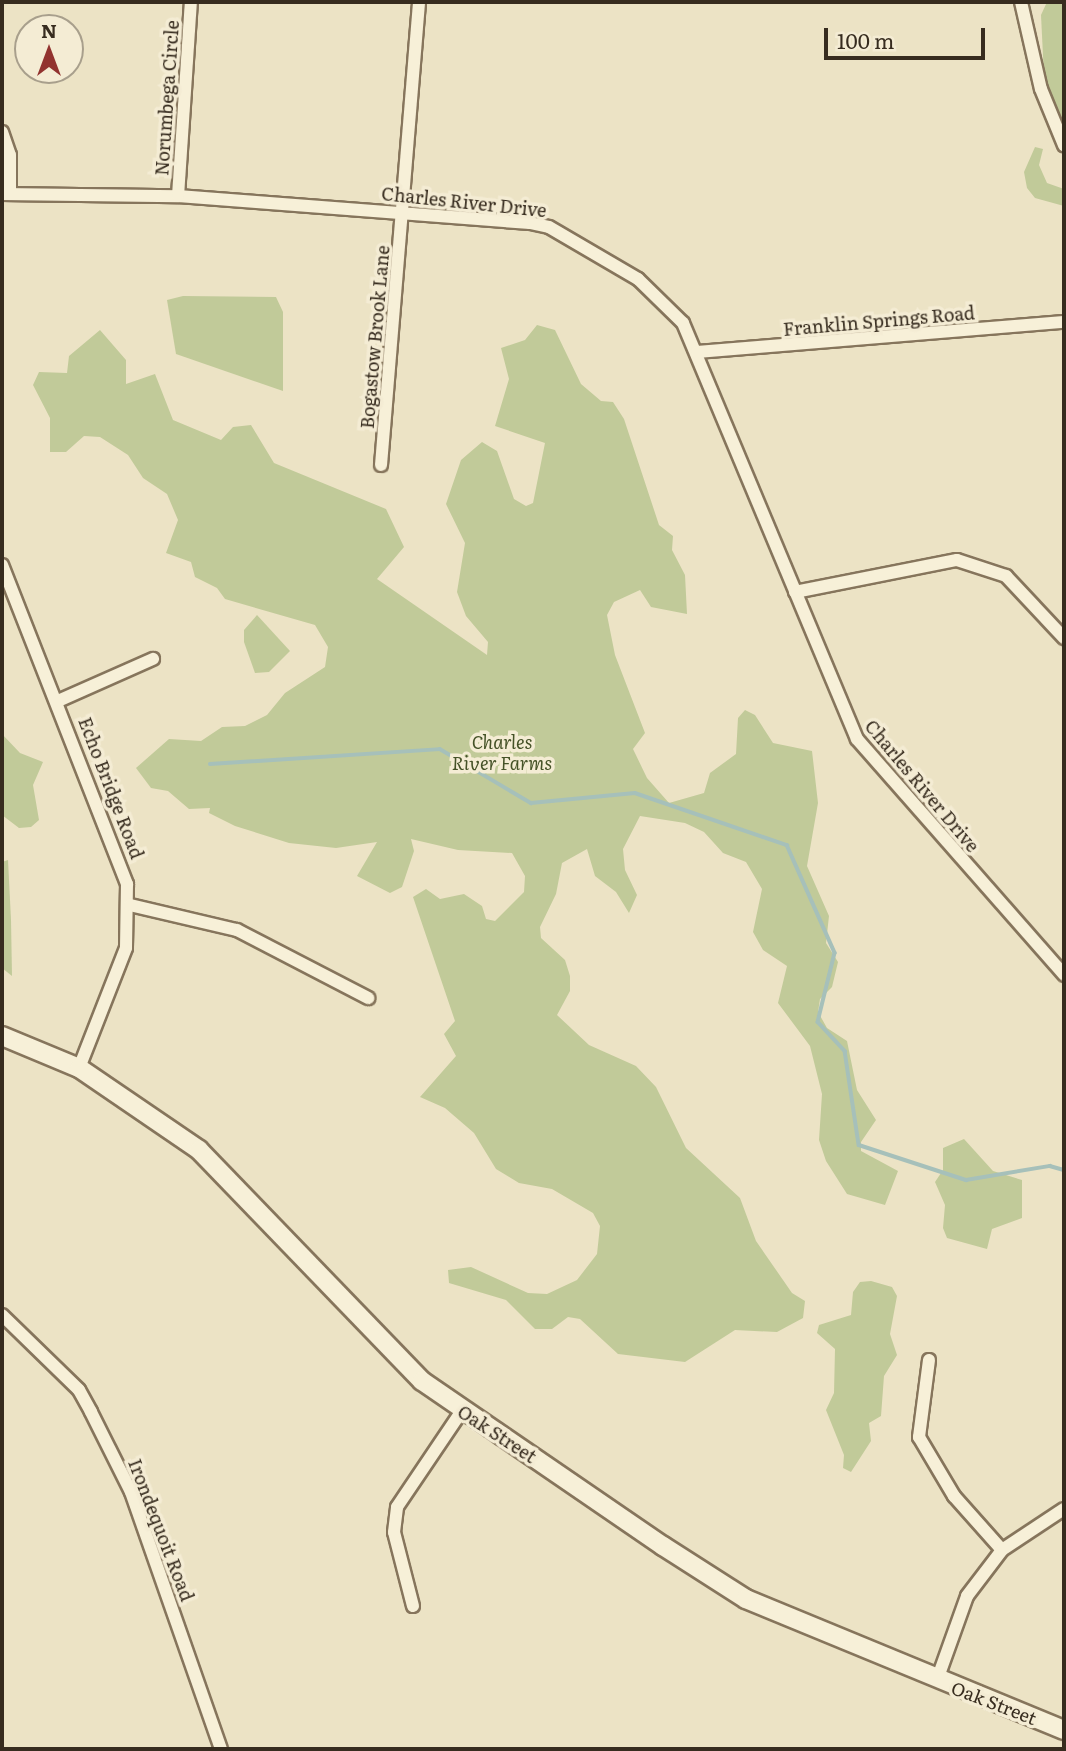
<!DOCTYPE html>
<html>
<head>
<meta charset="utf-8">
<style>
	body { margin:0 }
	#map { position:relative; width:1066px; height:1751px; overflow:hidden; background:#ece3c5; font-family:Literata,serif }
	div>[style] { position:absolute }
	.green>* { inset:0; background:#c1ca99 }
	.stream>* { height:3.5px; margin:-1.75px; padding:0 1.75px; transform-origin:1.75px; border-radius:1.75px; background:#a6c0ba }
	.roads { filter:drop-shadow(2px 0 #86755c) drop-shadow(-2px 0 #86755c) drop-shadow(0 2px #86755c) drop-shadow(0 -2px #86755c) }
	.street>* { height:12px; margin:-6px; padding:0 6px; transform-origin:6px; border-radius:6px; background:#f7f0d8 }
	.secondary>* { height:18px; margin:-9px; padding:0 9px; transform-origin:9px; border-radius:9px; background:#f7f0d8 }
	span { translate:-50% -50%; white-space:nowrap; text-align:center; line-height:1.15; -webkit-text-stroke:7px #f4ecd4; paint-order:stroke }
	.street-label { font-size:18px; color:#372c1f }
	.park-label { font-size:18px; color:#455227; font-style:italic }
	.frame { position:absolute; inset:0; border:4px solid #372c1f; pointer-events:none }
	.north { position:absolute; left:14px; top:14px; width:70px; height:70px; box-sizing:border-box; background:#f4ecd4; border:2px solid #a89f8c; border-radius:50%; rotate:0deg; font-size:19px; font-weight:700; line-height:28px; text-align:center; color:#372c1f }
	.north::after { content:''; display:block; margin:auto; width:24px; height:32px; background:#92332f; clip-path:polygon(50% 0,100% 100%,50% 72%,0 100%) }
	.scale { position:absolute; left:824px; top:28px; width:161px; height:32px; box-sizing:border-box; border:4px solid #372c1f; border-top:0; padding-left:9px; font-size:21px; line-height:24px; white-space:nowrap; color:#372c1f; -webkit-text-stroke:5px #f4ecd4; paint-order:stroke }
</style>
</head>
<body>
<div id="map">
	<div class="green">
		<div style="clip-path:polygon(1047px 2px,1064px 2px,1064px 127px,1044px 76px,1041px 15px)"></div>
		<div style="clip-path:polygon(1035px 147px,1043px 149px,1039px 165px,1047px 183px,1064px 189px,1064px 206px,1035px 198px,1027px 188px,1024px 172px)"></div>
		<div style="clip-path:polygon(183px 296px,276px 297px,283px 312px,283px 391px,176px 354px,167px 300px)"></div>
		<div style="clip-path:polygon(537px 325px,555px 330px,581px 384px,601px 401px,613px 402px,624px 419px,659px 525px,673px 536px,672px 550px,685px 575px,687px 614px,651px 607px,640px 590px,614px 602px,607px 615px,615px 655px,645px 733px,633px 749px,647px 778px,669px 803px,704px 793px,710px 773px,736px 754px,738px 718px,745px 710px,755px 715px,773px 743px,812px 751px,818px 803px,807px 866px,829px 916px,826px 943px,838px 962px,832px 987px,820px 999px,818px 1012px,827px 1028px,847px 1041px,857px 1090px,876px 1120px,861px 1142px,861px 1151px,898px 1171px,885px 1205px,847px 1194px,826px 1161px,819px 1140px,822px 1094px,810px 1046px,778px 1003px,787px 966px,763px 950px,753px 932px,762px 889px,746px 862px,723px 853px,704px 832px,685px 823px,640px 816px,623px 849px,625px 870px,637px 895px,629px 913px,616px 892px,595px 876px,587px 849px,562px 863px,556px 894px,540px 927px,541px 938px,565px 960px,570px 976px,570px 991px,557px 1015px,589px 1045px,636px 1066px,656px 1087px,686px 1148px,740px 1198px,756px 1241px,792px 1293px,805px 1301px,803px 1318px,777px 1332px,735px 1330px,685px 1362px,618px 1354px,580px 1319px,568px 1317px,552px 1329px,535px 1329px,506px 1300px,449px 1283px,448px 1270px,471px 1267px,528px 1293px,547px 1294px,577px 1280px,597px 1254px,600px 1226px,593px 1213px,552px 1189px,519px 1183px,496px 1169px,474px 1133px,445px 1108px,420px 1097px,456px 1056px,444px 1034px,455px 1021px,413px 897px,426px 889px,440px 899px,464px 894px,482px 906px,486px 919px,495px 921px,524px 892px,525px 876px,512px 853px,458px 850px,411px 839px,414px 851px,402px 887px,390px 893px,357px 876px,377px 842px,336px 848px,289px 843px,235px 826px,209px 813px,210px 808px,189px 809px,168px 791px,151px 788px,136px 768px,169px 739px,201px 741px,222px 727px,245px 726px,267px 715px,285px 693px,325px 667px,328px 647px,315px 625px,225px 599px,217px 588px,195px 577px,191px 562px,166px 553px,178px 520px,167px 494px,143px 478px,128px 455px,100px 437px,84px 436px,66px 452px,50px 452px,50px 418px,33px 385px,39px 372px,67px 373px,69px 356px,100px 330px,126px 360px,126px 384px,155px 374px,173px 420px,221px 440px,233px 427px,251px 425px,274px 463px,386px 509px,404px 547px,377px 579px,487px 655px,488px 642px,466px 616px,457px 592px,465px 543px,446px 504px,461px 460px,482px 442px,497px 451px,514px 499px,526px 506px,533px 503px,545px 443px,495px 426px,509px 379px,501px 348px,525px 340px)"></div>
		<div style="clip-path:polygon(257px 615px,290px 651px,269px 672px,255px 673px,244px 642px,244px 630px)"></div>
		<div style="clip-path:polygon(2px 734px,20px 753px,43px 762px,33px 785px,39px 820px,31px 827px,19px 828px,2px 815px)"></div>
		<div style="clip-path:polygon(8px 860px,11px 920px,12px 976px,2px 968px,2px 862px)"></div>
		<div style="clip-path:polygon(964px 1139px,993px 1171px,1022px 1180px,1022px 1218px,992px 1229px,987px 1249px,947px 1238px,943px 1228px,945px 1205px,935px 1182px,943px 1170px,943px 1148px)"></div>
		<div style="clip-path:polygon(871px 1281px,892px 1287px,897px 1296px,890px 1334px,897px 1355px,884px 1376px,881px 1416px,869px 1423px,871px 1441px,851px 1472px,843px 1468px,844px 1455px,826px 1410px,834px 1393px,835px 1349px,817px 1333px,819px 1325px,851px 1315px,853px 1292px,860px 1282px)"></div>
	</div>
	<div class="stream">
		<div style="left:210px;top:764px;width:230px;rotate:-3.7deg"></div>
		<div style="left:440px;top:749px;width:106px;rotate:30.7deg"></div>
		<div style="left:531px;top:803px;width:104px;rotate:-5.5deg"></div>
		<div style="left:635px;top:793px;width:161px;rotate:18.9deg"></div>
		<div style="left:787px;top:845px;width:118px;rotate:66deg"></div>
		<div style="left:835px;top:953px;width:71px;rotate:103.8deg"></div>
		<div style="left:818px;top:1022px;width:40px;rotate:47deg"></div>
		<div style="left:845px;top:1051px;width:95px;rotate:81.5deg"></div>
		<div style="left:859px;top:1145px;width:113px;rotate:18.1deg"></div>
		<div style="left:966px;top:1180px;width:85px;rotate:-9.5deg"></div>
		<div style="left:1050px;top:1166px;width:15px;rotate:16deg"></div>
	</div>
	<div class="roads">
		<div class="street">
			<div style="left:1021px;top:2px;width:89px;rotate:77.1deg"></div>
			<div style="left:1041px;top:89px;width:61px;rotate:67.7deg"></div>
			<div style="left:2px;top:132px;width:24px;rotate:71deg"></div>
			<div style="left:10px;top:155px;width:39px;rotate:90deg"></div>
			<div style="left:2px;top:194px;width:176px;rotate:0.7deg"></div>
			<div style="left:178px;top:196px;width:353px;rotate:4.4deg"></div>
			<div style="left:530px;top:223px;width:19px;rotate:12deg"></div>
			<div style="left:549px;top:227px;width:103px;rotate:30.3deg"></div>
			<div style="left:638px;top:279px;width:63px;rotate:44.4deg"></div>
			<div style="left:683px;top:323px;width:451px;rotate:67.3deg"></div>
			<div style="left:857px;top:739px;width:314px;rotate:48.7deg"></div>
			<div style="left:178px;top:196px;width:194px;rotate:-86.2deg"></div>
			<div style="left:697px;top:352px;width:368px;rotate:-4.7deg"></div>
			<div style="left:381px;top:465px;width:465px;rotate:-85.3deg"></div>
			<div style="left:2px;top:565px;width:343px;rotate:68.6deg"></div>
			<div style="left:127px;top:884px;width:64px;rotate:90.9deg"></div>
			<div style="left:126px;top:948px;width:129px;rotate:111.4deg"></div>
			<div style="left:795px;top:592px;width:165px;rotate:-11.2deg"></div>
			<div style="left:957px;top:560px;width:52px;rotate:18.1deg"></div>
			<div style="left:1006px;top:576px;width:85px;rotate:46.9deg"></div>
			<div style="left:58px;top:701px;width:104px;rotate:-23.9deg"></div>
			<div style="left:130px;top:905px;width:110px;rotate:13.2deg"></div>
			<div style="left:237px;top:930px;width:148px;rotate:27.4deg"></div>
			<div style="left:2px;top:1315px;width:107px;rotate:44.2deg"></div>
			<div style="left:79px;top:1390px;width:25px;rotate:61deg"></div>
			<div style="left:91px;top:1412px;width:89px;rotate:63.4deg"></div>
			<div style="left:131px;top:1492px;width:272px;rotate:70.7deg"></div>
			<div style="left:929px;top:1360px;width:78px;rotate:97.4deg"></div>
			<div style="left:919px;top:1437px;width:69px;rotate:59.3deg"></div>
			<div style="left:954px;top:1496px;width:72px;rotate:48.4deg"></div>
			<div style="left:413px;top:1606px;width:76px;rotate:-104.4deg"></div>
			<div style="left:394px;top:1532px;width:25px;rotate:-83deg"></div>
			<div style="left:397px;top:1507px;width:115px;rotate:-56deg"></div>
			<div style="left:937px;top:1680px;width:89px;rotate:-70.3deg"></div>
			<div style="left:967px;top:1596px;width:58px;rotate:-52.7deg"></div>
			<div style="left:1002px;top:1550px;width:74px;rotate:-33.5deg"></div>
		</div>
		<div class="secondary">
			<div style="left:2px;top:1036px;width:83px;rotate:22.6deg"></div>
			<div style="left:79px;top:1068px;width:145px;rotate:34.3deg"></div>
			<div style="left:199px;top:1150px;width:321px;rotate:46deg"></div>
			<div style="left:422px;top:1381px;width:292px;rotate:34.4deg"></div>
			<div style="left:663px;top:1546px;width:98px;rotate:32.6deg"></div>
			<div style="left:746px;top:1599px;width:344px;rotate:22.4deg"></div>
		</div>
	</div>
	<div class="street-label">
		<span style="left:167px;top:98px;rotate:-86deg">Norumbega Circle</span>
		<span style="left:464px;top:202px;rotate:6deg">Charles River Drive</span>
		<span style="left:879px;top:321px;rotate:-5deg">Franklin Springs Road</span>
		<span style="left:375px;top:337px;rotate:-85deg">Bogastow Brook Lane</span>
		<span style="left:922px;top:786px;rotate:50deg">Charles River Drive</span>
		<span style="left:111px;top:788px;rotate:69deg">Echo Bridge Road</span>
		<span style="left:497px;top:1434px;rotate:33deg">Oak Street</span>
		<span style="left:161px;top:1530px;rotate:69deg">Irondequoit Road</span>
		<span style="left:994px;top:1703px;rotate:21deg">Oak Street</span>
	</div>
	<div class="park-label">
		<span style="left:502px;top:753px">Charles<br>River Farms</span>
	</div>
	<div class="frame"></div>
	<div class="north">N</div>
	<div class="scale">100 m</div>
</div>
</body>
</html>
